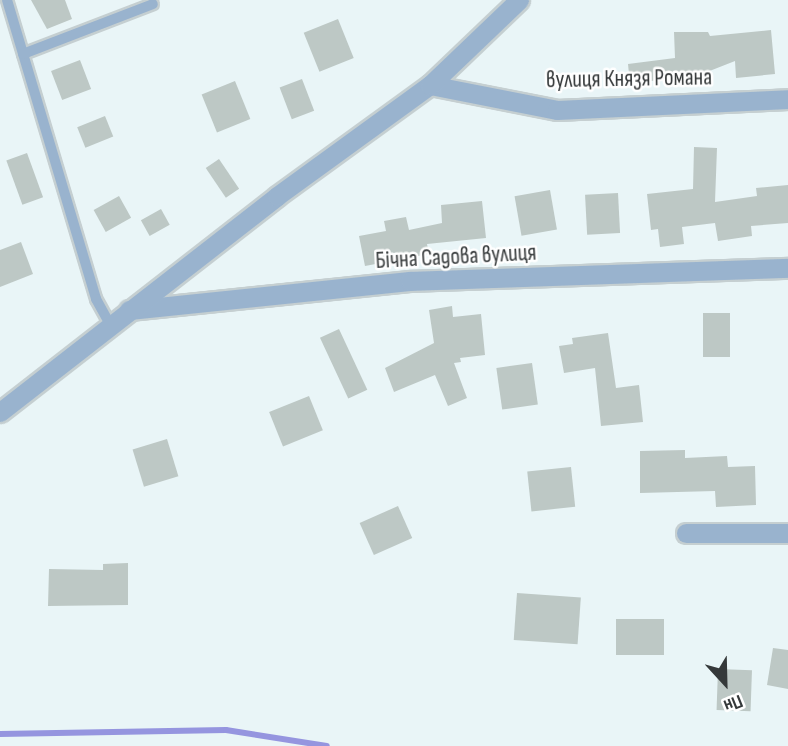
<!DOCTYPE html>
<html>
<head>
<meta charset="utf-8">
<style>
	body { margin:0 }
	#map { position:relative; width:788px; height:746px; overflow:hidden; background:#e9f5f7; font-family:"Sofia Sans Condensed",sans-serif }
	div>[style] { position:absolute }
	.stream>* { height:6px; margin:-3px; padding:0 3px; transform-origin:3px; border-radius:3px; background:#9595df }
	.building>* { inset:0; background:#bdc8c5; transform-origin:0 0 }
	.roads { filter:drop-shadow(2px 0 #c5cfd1) drop-shadow(-2px 0 #c5cfd1) drop-shadow(0 2px #c5cfd1) drop-shadow(0 -2px #c5cfd1) }
	.service>* { height:10px; margin:-5px; padding:0 5px; transform-origin:5px; border-radius:5px; background:#99b3ce }
	.minor>* { height:19px; margin:-9.5px; padding:0 9.5px; transform-origin:9.5px; border-radius:9.5px; background:#99b3ce }
	span { translate:-50% -50%; white-space:nowrap; text-align:center; line-height:1.15; -webkit-text-stroke:5px #fff; paint-order:stroke }
	.street-label { font-size:23px; color:#35393a }
	.north { position:absolute; left:690px; top:648px; width:70px; height:70px; -webkit-text-stroke:5px #fff; paint-order:stroke; rotate:158deg; font-size:19px; font-weight:700; line-height:28px; text-align:center; color:#35393a }
	.north::after { content:''; display:block; margin:auto; width:24px; height:32px; background:#35393a; clip-path:polygon(50% 0,100% 100%,50% 72%,0 100%) }
</style>
</head>
<body>
<div id="map">
	<div class="stream">
		<div style="left:0;top:734px;width:226px;rotate:-1deg"></div>
		<div style="left:226px;top:730px;width:102px;rotate:9deg"></div>
	</div>
	<div class="building">
		<div style="clip-path:polygon(31px 0,65px 0,72px 19px,47px 29px)"></div>
		<div style="left:338px;top:19px;width:42px;height:37px;rotate:68deg"></div>
		<div style="clip-path:polygon(771px 30px,775px 74px,736px 78px,735px 61px,707px 72px,664px 73px,665px 79px,630px 84px,628px 64px,675px 58px,674px 32px,708px 32px,710px 36px)"></div>
		<div style="left:80px;top:60px;width:31px;height:31px;rotate:69deg"></div>
		<div style="left:302px;top:79px;width:34px;height:24px;rotate:69deg"></div>
		<div style="left:235px;top:81px;width:41px;height:36px;rotate:68deg"></div>
		<div style="left:105px;top:116px;width:22px;height:30px;rotate:68deg"></div>
		<div style="clip-path:polygon(694px 147px,717px 148px,715px 202px,757px 196px,756px 188px,788px 185px,788px 223px,751px 226px,752px 236px,718px 241px,715px 223px,682px 227px,684px 244px,660px 247px,658px 229px,651px 230px,647px 194px,693px 189px)"></div>
		<div style="left:27px;top:153px;width:47px;height:22px;rotate:70deg"></div>
		<div style="left:219px;top:159px;width:36px;height:16px;rotate:56deg"></div>
		<div style="left:550px;top:190px;width:40px;height:36px;rotate:80deg"></div>
		<div style="left:618px;top:193px;width:40px;height:33px;rotate:87deg"></div>
		<div style="left:119px;top:196px;width:25px;height:29px;rotate:61deg"></div>
		<div style="clip-path:polygon(482px 201px,486px 238px,427px 244px,429px 254px,365px 266px,359px 236px,386px 231px,384px 221px,406px 217px,409px 230px,442px 223px,441px 205px)"></div>
		<div style="left:161px;top:209px;width:18px;height:23px;rotate:61deg"></div>
		<div style="clip-path:polygon(21px 242px,33px 274px,0 287px,0 250px)"></div>
		<div style="clip-path:polygon(452px 306px,453px 317px,481px 314px,485px 355px,460px 358px,461px 362px,454px 363px,467px 398px,448px 406px,435px 375px,394px 392px,385px 368px,434px 343px,429px 310px)"></div>
		<div style="left:703px;top:313px;width:27px;height:44px"></div>
		<div style="left:339px;top:329px;width:67px;height:21px;rotate:65deg"></div>
		<div style="clip-path:polygon(608px 333px,616px 388px,639px 385px,643px 422px,601px 426px,595px 368px,564px 373px,559px 346px,573px 344px,572px 338px)"></div>
		<div style="left:532px;top:363px;width:42px;height:36px;rotate:82deg"></div>
		<div style="left:309px;top:396px;width:37px;height:43px;rotate:68deg"></div>
		<div style="left:167px;top:439px;width:39px;height:36px;rotate:73deg"></div>
		<div style="clip-path:polygon(685px 450px,685px 458px,727px 456px,728px 467px,755px 466px,756px 505px,716px 507px,715px 491px,640px 493px,640px 451px)"></div>
		<div style="left:571px;top:467px;width:40px;height:44px;rotate:84deg"></div>
		<div style="left:398px;top:506px;width:35px;height:42px;rotate:66deg"></div>
		<div style="clip-path:polygon(128px 563px,128px 605px,48px 606px,49px 569px,103px 570px,103px 564px)"></div>
		<div style="left:517px;top:593px;width:64px;height:47px;rotate:4deg"></div>
		<div style="left:616px;top:619px;width:48px;height:36px"></div>
		<div style="clip-path:polygon(773px 648px,788px 650px,788px 689px,767px 685px)"></div>
		<div style="left:718px;top:669px;width:34px;height:41px;rotate:2deg"></div>
	</div>
	<div class="roads">
		<div class="service">
			<div style="left:7px;top:0;width:312px;rotate:73.4deg"></div>
			<div style="left:96px;top:299px;width:29px;rotate:61deg"></div>
			<div style="left:23px;top:54px;width:139px;rotate:-21deg"></div>
		</div>
		<div class="minor">
			<div style="left:430px;top:85px;width:129px;rotate:11.1deg"></div>
			<div style="left:557px;top:110px;width:231px;rotate:-2.7deg"></div>
			<div style="left:129px;top:310px;width:282px;rotate:-5.9deg"></div>
			<div style="left:410px;top:281px;width:378px;rotate:-2deg"></div>
			<div style="left:0;top:412px;width:351px;rotate:-37.9deg"></div>
			<div style="left:277px;top:196px;width:189px;rotate:-36deg"></div>
			<div style="left:430px;top:85px;width:123px;rotate:-43.7deg"></div>
			<div style="left:686px;top:533px;width:102px"></div>
		</div>
	</div>
	<div class="street-label">
		<span style="left:629px;top:79px;rotate:-1deg">вулиця Князя Романа</span>
		<span style="left:456px;top:257px;rotate:-3deg">Бічна Садова вулиця</span>
	</div>
	<div class="north">Пн</div>
</div>
</body>
</html>
